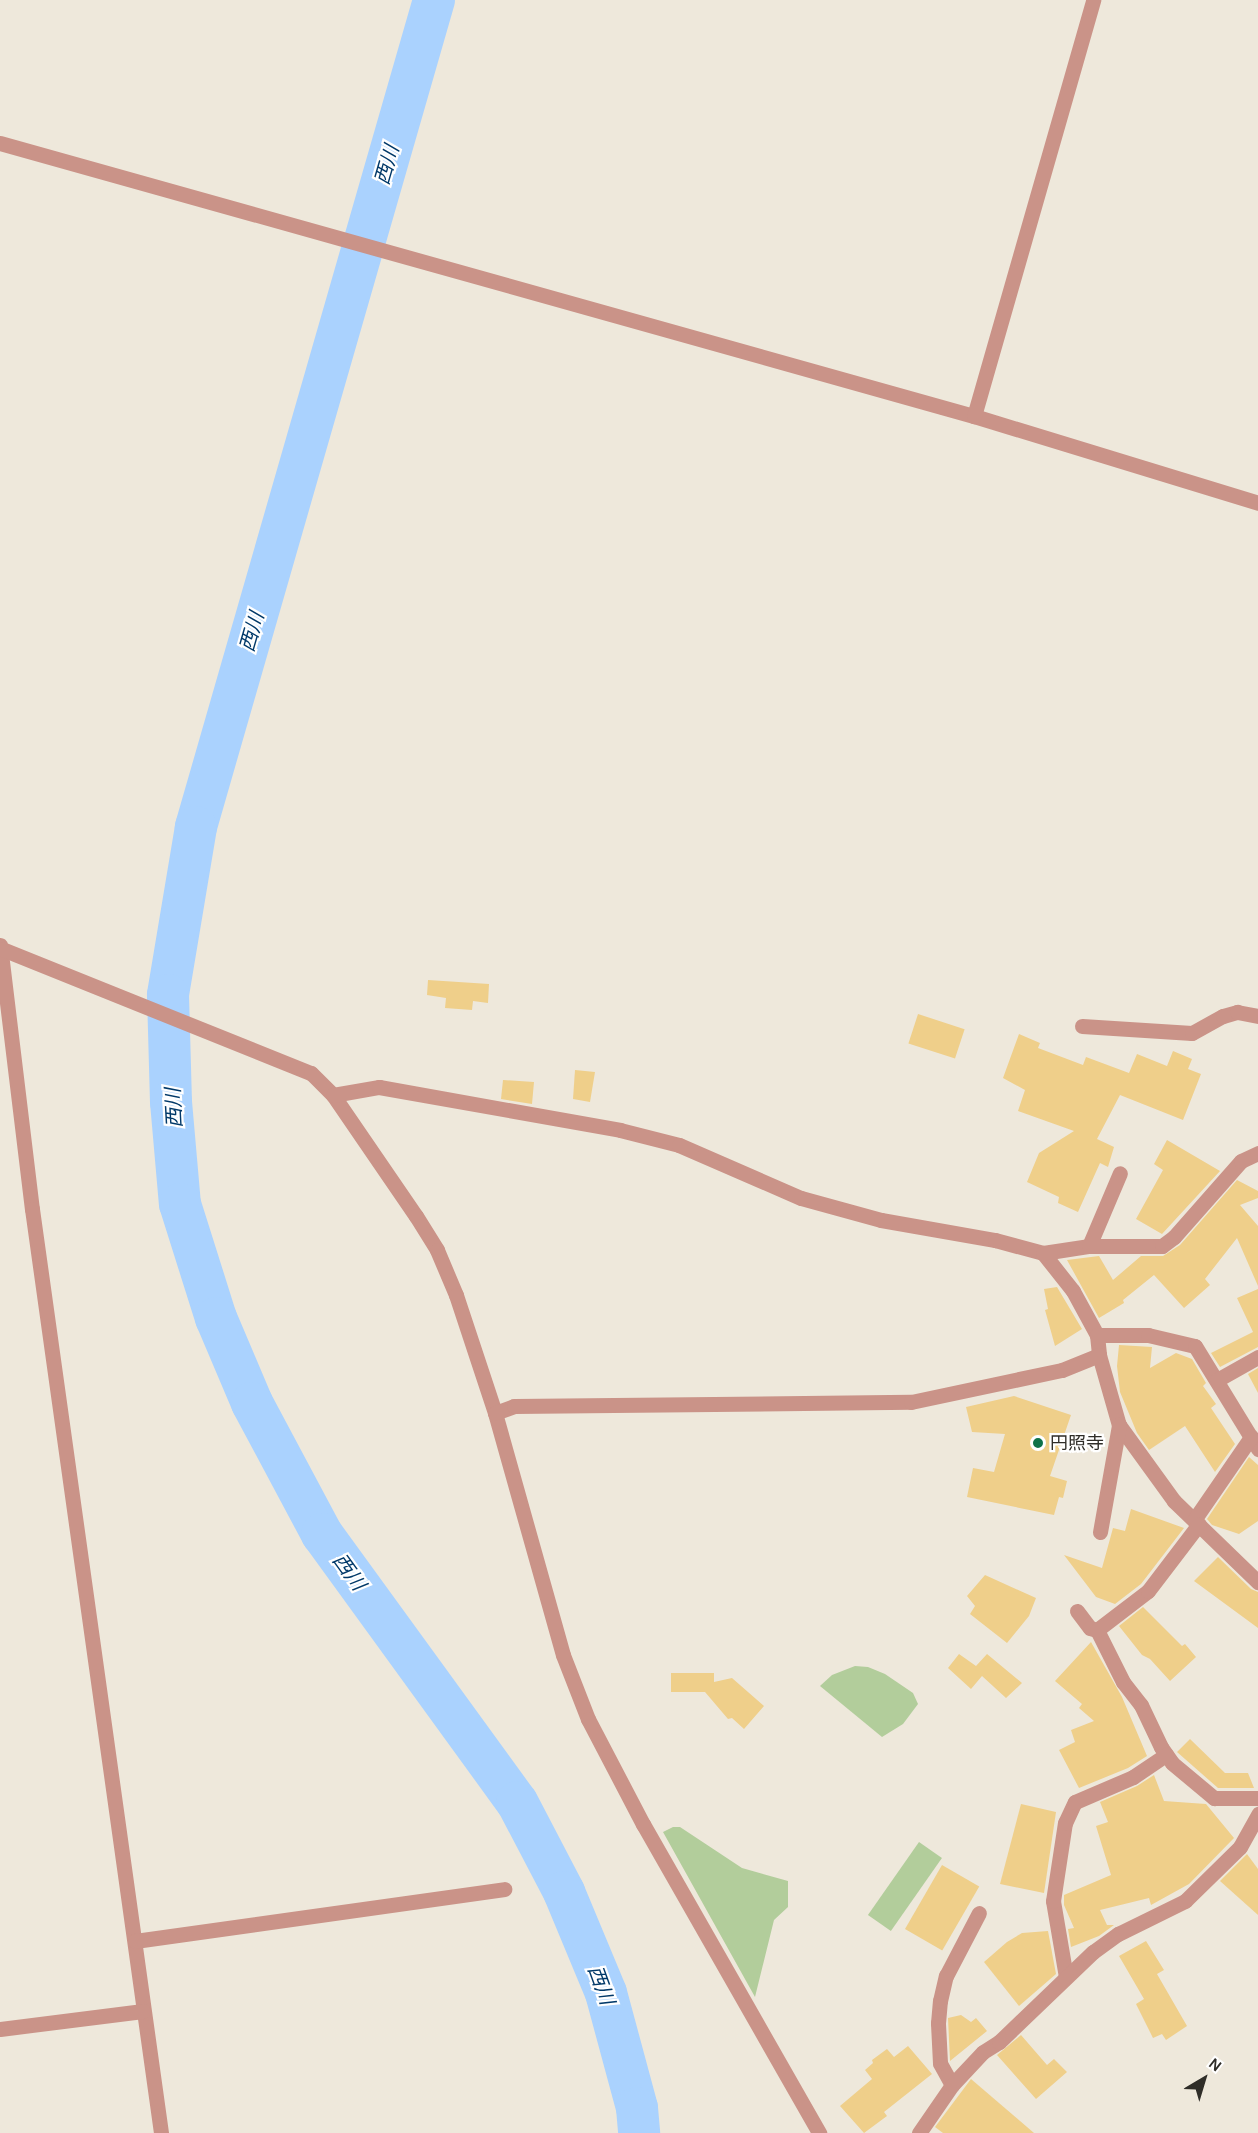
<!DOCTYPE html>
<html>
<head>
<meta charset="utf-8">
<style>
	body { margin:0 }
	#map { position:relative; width:1258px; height:2133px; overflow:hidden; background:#eee8db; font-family:Karla,"Noto Sans JP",sans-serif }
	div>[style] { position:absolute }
	.green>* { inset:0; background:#b2cd9b; transform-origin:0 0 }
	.river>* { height:42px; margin:-21px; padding:0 21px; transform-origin:21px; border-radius:21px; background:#aad2fe }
	.building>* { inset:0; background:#efcf8a; transform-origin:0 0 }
	.street>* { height:15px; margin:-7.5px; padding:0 7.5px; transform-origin:7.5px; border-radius:7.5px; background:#ca9388 }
	.dots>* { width:16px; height:16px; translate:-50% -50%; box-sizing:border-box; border:3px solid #fff; border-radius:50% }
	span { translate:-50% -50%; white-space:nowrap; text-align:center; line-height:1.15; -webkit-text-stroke:4.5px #fff; paint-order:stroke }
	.poi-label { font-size:18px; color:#2f2d28 }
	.left { translate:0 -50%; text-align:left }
	.water-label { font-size:20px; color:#013969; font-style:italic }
	.north { position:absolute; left:1174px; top:2049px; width:60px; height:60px; -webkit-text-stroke:4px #fff; paint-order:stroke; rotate:38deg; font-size:16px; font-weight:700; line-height:24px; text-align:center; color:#2f2d28 }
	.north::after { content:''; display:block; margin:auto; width:21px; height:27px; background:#2f2d28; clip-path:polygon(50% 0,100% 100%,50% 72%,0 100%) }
</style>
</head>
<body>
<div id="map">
	<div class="green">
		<div style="clip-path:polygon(855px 1666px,868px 1667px,885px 1674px,913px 1693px,918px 1704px,903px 1724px,882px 1737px,820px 1686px,832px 1675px)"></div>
		<div style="clip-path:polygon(673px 1827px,680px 1827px,742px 1868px,788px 1881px,788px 1907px,774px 1920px,755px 1997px,663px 1832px)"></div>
		<div style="left:919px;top:1842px;width:28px;height:89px;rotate:35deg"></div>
	</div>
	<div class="river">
		<div style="left:434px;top:0;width:861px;rotate:106.06deg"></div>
		<div style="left:196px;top:827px;width:170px;rotate:99.5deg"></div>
		<div style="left:168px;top:995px;width:107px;rotate:88.4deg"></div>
		<div style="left:171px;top:1102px;width:102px;rotate:85deg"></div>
		<div style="left:180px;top:1204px;width:120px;rotate:72.5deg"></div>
		<div style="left:216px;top:1318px;width:92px;rotate:67deg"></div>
		<div style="left:252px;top:1403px;width:149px;rotate:61.9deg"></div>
		<div style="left:322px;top:1534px;width:331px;rotate:54deg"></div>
		<div style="left:517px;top:1802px;width:102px;rotate:62.4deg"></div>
		<div style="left:564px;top:1892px;width:109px;rotate:67.4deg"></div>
		<div style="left:606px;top:1993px;width:119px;rotate:74.9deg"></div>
		<div style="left:637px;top:2108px;width:25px;rotate:85deg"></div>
	</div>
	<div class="building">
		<div style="clip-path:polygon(428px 980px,489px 984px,488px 1003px,473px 1001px,472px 1010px,445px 1008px,446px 998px,427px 995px)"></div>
		<div style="left:918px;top:1014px;width:49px;height:31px;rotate:18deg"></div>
		<div style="clip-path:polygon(1019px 1034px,1040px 1043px,1038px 1048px,1083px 1065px,1086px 1057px,1129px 1073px,1137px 1054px,1167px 1066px,1173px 1051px,1192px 1059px,1188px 1069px,1201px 1074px,1183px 1120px,1120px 1095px,1097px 1139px,1114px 1147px,1108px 1167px,1100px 1163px,1078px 1212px,1058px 1203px,1059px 1197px,1027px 1182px,1039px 1153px,1074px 1131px,1018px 1111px,1025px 1090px,1003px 1078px)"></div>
		<div style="clip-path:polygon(575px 1070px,595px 1072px,590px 1102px,573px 1099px)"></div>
		<div style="clip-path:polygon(503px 1080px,534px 1082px,532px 1104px,501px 1099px)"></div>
		<div style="clip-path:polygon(1167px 1140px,1220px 1171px,1162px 1234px,1136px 1219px,1163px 1170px,1154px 1164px)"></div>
		<div style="clip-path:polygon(1237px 1180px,1258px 1191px,1258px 1198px,1240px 1205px,1258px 1226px,1258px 1286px,1237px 1238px,1205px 1279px,1210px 1285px,1184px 1308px,1154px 1275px,1123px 1300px,1124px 1303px,1099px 1318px,1067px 1260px,1099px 1256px,1113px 1280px,1141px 1256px,1163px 1256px,1180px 1245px)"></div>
		<div style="clip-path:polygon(1057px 1287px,1082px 1329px,1055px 1346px,1045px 1310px,1048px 1309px,1044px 1289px)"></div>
		<div style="clip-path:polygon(1258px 1289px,1258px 1347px,1220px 1367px,1211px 1353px,1253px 1332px,1237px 1298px)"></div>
		<div style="clip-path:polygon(1119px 1345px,1152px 1347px,1150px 1368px,1176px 1353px,1192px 1359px,1206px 1383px,1203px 1386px,1216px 1404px,1211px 1408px,1235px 1444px,1215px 1472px,1185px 1426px,1149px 1450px,1137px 1433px,1120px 1392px,1117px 1366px)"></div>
		<div style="clip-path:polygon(1258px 1368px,1258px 1393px,1248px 1374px)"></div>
		<div style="clip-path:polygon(1014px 1396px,1071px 1415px,1050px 1476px,1067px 1481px,1063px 1498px,1059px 1497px,1054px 1515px,967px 1497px,973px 1468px,994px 1472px,1005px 1434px,972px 1432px,966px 1407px)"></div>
		<div style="clip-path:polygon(1249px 1457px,1258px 1465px,1258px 1521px,1239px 1534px,1212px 1525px,1207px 1519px)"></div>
		<div style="clip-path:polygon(1131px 1509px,1184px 1528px,1141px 1584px,1115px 1604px,1096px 1597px,1064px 1555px,1102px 1568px,1113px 1528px,1125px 1531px)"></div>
		<div style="clip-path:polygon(1218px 1557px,1251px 1589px,1258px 1592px,1258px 1628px,1194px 1581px)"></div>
		<div style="clip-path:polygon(985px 1575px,1036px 1598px,1029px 1616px,1007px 1643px,970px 1614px,975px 1606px,967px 1596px)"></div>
		<div style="clip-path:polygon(1143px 1607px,1182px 1646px,1185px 1644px,1196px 1657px,1170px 1681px,1150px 1659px,1142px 1655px,1119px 1626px)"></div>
		<div style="clip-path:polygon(1091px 1642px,1122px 1697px,1147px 1756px,1128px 1768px,1079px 1788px,1059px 1750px,1075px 1742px,1071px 1730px,1094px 1721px,1079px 1708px,1082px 1704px,1055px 1681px)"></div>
		<div style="clip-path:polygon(959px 1654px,976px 1666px,987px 1654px,1022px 1683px,1006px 1698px,982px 1676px,971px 1689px,948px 1668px)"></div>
		<div style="clip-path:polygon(671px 1673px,714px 1673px,714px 1682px,732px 1678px,764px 1706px,744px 1729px,732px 1718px,728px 1719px,705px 1692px,671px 1692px)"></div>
		<div style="clip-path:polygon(1190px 1739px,1225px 1773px,1248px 1773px,1254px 1788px,1218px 1788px,1177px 1752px)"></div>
		<div style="clip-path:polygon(1154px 1775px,1164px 1801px,1206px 1804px,1234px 1838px,1189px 1884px,1151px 1905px,1149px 1898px,1100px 1910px,1107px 1925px,1114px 1925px,1099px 1936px,1071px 1947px,1068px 1929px,1074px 1928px,1064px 1905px,1064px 1895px,1111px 1875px,1096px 1826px,1108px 1822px,1100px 1802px,1137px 1786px)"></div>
		<div style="clip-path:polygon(1021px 1804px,1056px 1812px,1044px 1893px,1000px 1884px)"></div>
		<div style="clip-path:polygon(1247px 1854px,1258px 1869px,1258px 1915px,1220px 1881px)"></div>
		<div style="left:942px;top:1865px;width:43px;height:74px;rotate:30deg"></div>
		<div style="clip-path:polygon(1048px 1931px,1056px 1974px,1019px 2006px,984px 1962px,1007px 1942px,1022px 1933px)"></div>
		<div style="clip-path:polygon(1146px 1941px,1164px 1970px,1157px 1974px,1187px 2026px,1166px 2040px,1162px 2034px,1153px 2038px,1136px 2004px,1144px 1999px,1119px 1956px)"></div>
		<div style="clip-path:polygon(961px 2015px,971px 2022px,976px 2018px,987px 2031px,950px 2061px,948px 2018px)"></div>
		<div style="clip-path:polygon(1021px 2035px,1047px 2065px,1054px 2059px,1067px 2072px,1036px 2099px,997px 2055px)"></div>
		<div style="clip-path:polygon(908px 2046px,932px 2074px,884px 2112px,887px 2116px,864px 2133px,840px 2106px,872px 2079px,865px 2070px,873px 2063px,872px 2060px,887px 2049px,894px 2057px)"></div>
		<div style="clip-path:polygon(971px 2079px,1034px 2133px,943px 2133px,935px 2127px)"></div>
	</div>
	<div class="street">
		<div style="left:0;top:143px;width:1012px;rotate:15.66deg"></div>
		<div style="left:974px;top:416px;width:297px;rotate:17deg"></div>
		<div style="left:974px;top:416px;width:433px;rotate:-74deg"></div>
		<div style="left:0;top:945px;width:266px;rotate:83.1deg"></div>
		<div style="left:32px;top:1209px;width:933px;rotate:82.05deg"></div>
		<div style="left:2px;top:949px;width:333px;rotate:21.9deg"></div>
		<div style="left:311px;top:1073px;width:31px;rotate:45deg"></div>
		<div style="left:333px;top:1095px;width:147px;rotate:55.6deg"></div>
		<div style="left:416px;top:1216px;width:40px;rotate:58deg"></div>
		<div style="left:437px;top:1250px;width:49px;rotate:67.1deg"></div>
		<div style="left:456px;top:1295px;width:124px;rotate:71.7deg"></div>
		<div style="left:495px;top:1413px;width:251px;rotate:74.3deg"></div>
		<div style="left:563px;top:1655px;width:69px;rotate:68.7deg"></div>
		<div style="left:588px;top:1719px;width:119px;rotate:62.4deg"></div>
		<div style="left:643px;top:1824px;width:356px;rotate:60.3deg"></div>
		<div style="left:1082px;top:1026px;width:110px;rotate:3.6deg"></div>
		<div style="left:1192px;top:1033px;width:35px;rotate:-29deg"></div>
		<div style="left:1223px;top:1016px;width:15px;rotate:-16deg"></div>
		<div style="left:1237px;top:1012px;width:21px;rotate:11deg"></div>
		<div style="left:333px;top:1095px;width:47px;rotate:-9.9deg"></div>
		<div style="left:379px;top:1087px;width:245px;rotate:10.1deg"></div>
		<div style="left:620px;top:1130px;width:61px;rotate:14.3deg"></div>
		<div style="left:679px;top:1145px;width:133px;rotate:23.5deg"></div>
		<div style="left:801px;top:1198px;width:83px;rotate:15.4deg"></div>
		<div style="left:881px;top:1220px;width:116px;rotate:10deg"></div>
		<div style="left:995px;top:1240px;width:50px;rotate:15.2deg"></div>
		<div style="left:1043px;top:1253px;width:48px;rotate:51.7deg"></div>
		<div style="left:1073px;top:1291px;width:50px;rotate:61.4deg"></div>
		<div style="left:1097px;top:1335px;width:20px;rotate:84deg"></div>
		<div style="left:1099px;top:1355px;width:73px;rotate:74.1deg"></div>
		<div style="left:1119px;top:1425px;width:94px;rotate:54.1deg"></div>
		<div style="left:1174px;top:1501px;width:117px;rotate:44deg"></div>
		<div style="left:1089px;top:1246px;width:79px;rotate:-67deg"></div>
		<div style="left:1043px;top:1253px;width:47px;rotate:-8.7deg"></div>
		<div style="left:1089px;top:1246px;width:73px"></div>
		<div style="left:1162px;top:1246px;width:15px;rotate:-37deg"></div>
		<div style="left:1174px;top:1237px;width:101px;rotate:-48.6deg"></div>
		<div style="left:1241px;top:1161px;width:19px;rotate:-25deg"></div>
		<div style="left:1097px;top:1335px;width:51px"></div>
		<div style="left:1148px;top:1335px;width:48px;rotate:13.2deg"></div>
		<div style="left:1195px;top:1346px;width:121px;rotate:58.5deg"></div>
		<div style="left:1217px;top:1380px;width:47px;rotate:-29.3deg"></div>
		<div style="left:495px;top:1413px;width:20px;rotate:-20deg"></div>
		<div style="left:514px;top:1406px;width:397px;rotate:-0.6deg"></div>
		<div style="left:911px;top:1402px;width:154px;rotate:-12deg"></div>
		<div style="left:1062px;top:1370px;width:40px;rotate:-22deg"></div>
		<div style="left:1194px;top:1520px;width:101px;rotate:-55.5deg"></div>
		<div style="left:1100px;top:1532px;width:109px;rotate:-79.9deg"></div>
		<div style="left:1077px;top:1611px;width:21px;rotate:53deg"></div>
		<div style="left:1090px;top:1628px;width:7px;rotate:16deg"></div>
		<div style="left:1097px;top:1630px;width:58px;rotate:63.4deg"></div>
		<div style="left:1123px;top:1682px;width:29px;rotate:52deg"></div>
		<div style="left:1141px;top:1705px;width:47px;rotate:64.5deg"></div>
		<div style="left:1161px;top:1747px;width:19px;rotate:55deg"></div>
		<div style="left:1172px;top:1763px;width:55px;rotate:39.8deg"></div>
		<div style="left:1214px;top:1798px;width:44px"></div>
		<div style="left:1097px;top:1630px;width:64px;rotate:-37.4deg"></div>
		<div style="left:1148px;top:1591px;width:84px;rotate:-52.7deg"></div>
		<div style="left:135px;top:1941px;width:373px;rotate:-8deg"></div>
		<div style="left:1066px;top:1977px;width:77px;rotate:-99.7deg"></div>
		<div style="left:1053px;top:1901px;width:79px;rotate:-81.3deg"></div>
		<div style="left:1065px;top:1823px;width:23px;rotate:-65deg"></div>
		<div style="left:1075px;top:1802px;width:63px;rotate:-23.3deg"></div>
		<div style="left:1133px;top:1777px;width:40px;rotate:-34deg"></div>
		<div style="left:0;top:2029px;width:144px;rotate:-7.2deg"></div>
		<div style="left:952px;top:2085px;width:25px;rotate:-119deg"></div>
		<div style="left:940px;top:2063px;width:40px;rotate:-92.9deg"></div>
		<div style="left:938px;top:2023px;width:22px;rotate:-85deg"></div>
		<div style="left:940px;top:2001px;width:26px;rotate:-77deg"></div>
		<div style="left:946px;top:1976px;width:71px;rotate:-62.4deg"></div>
		<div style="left:919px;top:2133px;width:58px;rotate:-55.5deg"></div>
		<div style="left:952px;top:2085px;width:45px;rotate:-46.8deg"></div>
		<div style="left:983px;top:2052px;width:19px;rotate:-32deg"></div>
		<div style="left:999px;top:2042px;width:130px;rotate:-43.8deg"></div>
		<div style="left:1093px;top:1952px;width:31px;rotate:-36deg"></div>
		<div style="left:1118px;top:1934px;width:75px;rotate:-26.2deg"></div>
		<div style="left:1185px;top:1901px;width:77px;rotate:-44.5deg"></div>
		<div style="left:1240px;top:1847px;width:38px;rotate:-61deg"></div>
	</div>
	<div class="dots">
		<div style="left:1038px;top:1443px;background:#0f7249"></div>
	</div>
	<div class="poi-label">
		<span class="left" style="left:1050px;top:1443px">円照寺</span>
	</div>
	<div class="water-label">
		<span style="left:387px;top:165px;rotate:-74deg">西川</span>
		<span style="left:252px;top:632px;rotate:-74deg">西川</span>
		<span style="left:174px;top:1108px;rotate:-93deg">西川</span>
		<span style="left:349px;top:1572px;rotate:54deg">西川</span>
		<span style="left:601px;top:1985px;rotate:70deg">西川</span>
	</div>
	<div class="north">N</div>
</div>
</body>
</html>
